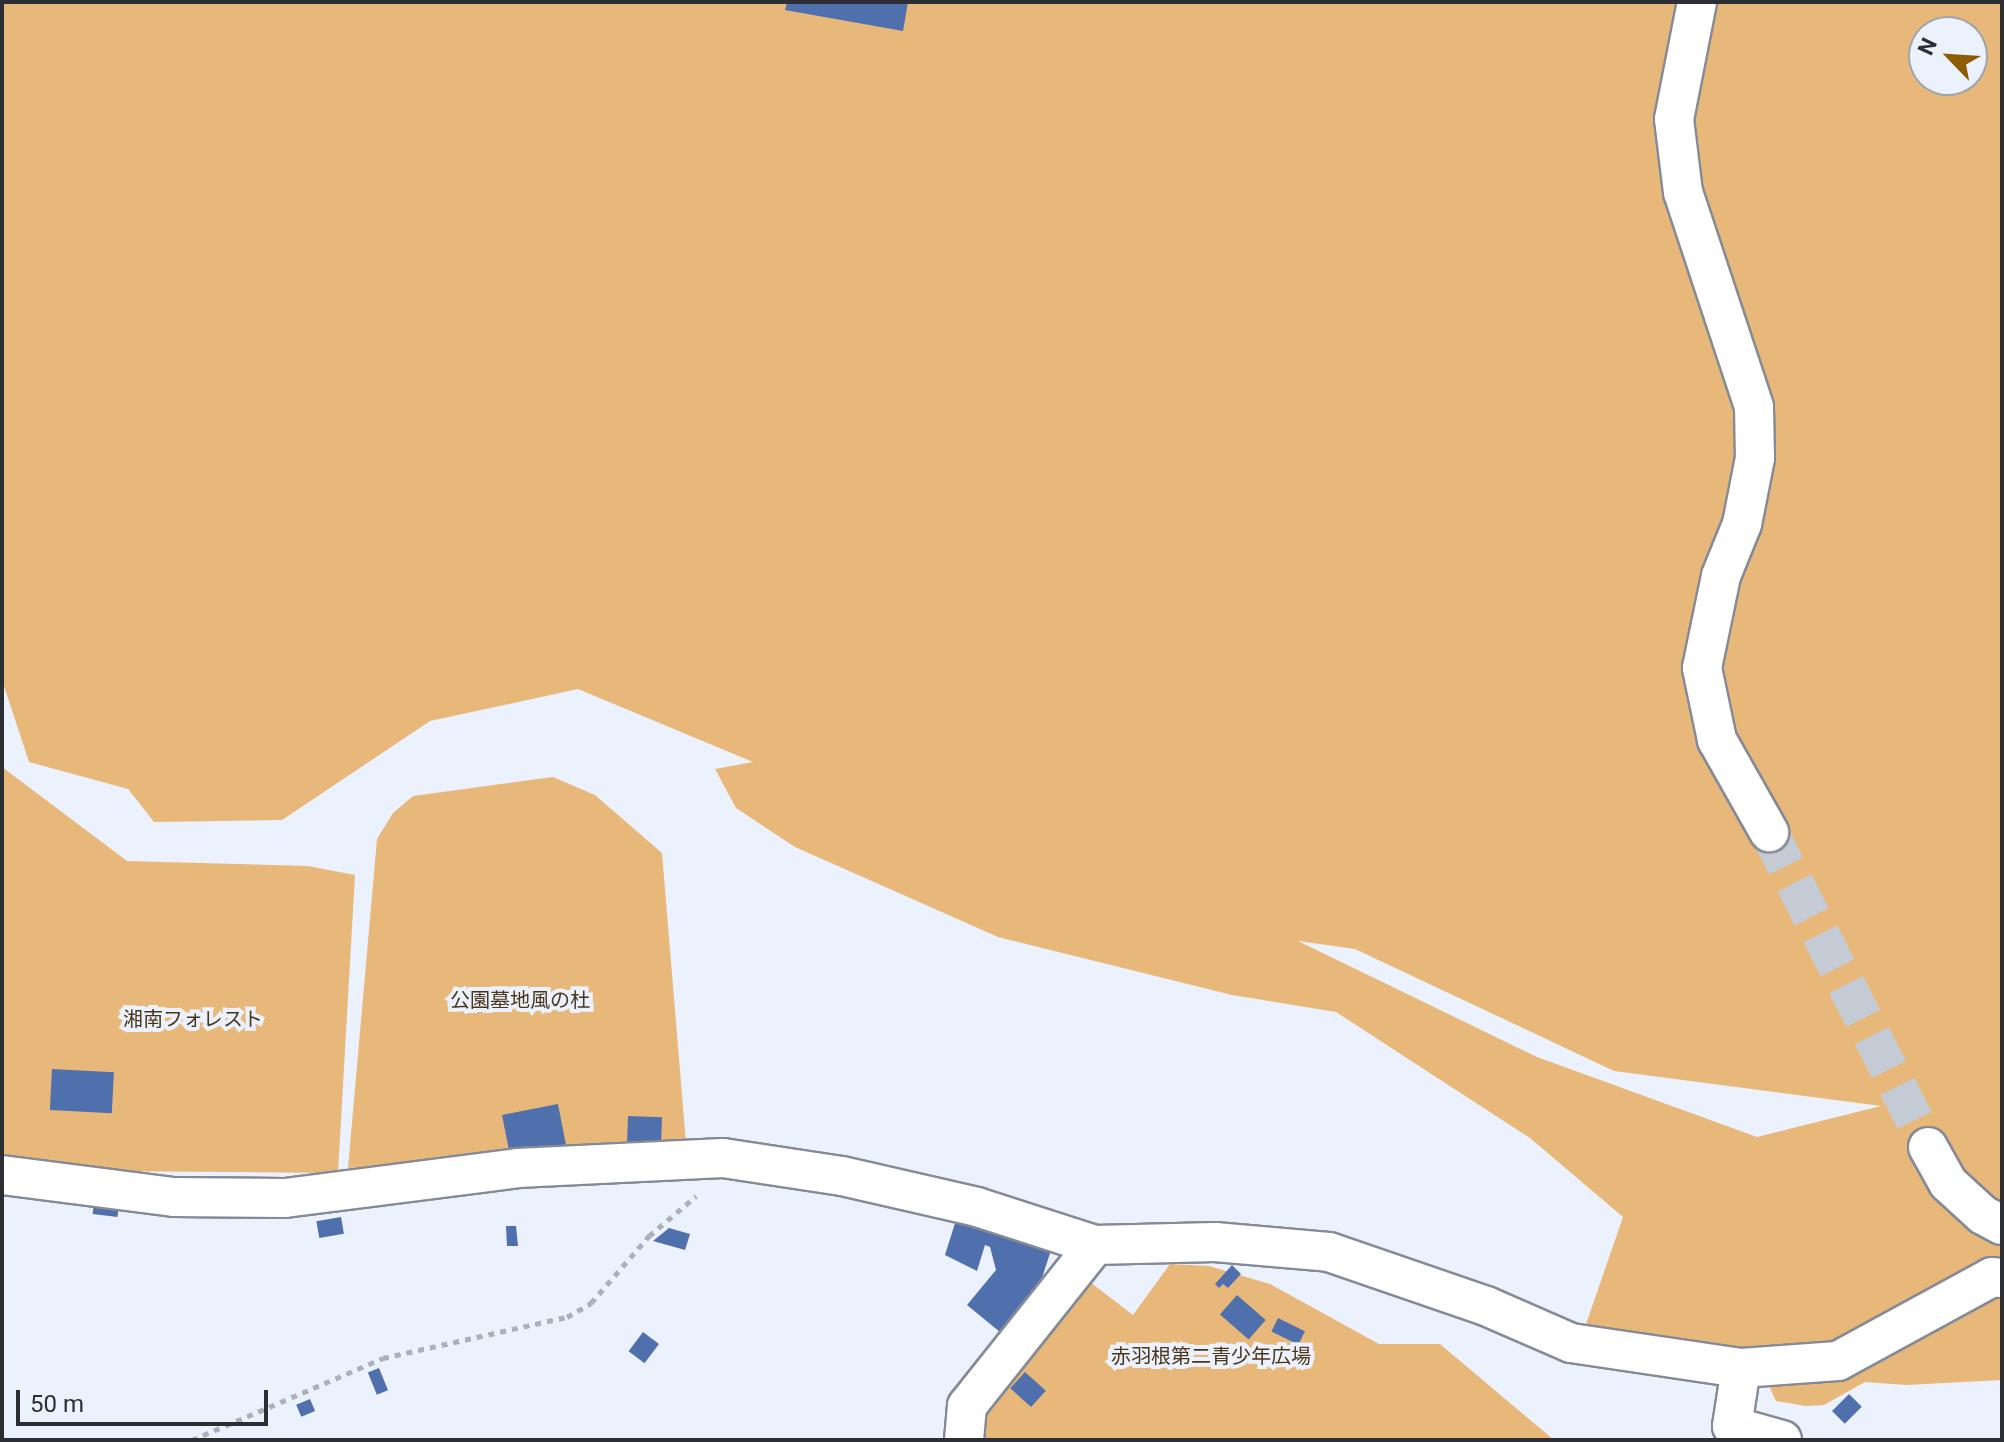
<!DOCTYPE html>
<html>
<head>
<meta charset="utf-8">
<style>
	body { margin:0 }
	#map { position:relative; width:2004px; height:1442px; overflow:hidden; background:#ebf2fe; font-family:Roboto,"Noto Sans JP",sans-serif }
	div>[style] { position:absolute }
	.green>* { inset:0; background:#e8b87b }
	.building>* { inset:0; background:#506fad; transform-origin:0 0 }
	.minor-tunnel>* { height:38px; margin-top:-19px; transform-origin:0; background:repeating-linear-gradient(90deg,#c5cbd5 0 38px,transparent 0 57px) }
	.path>* { height:5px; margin-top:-2.5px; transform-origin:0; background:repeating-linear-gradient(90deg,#abb0ba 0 6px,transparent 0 12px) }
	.roads { filter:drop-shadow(2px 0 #858b96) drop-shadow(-2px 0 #858b96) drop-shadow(0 2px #858b96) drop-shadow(0 -2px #858b96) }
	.minor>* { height:38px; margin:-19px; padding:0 19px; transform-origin:19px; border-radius:19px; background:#fff }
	span { translate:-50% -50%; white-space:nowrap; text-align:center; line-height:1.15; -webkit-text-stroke:8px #ebf2fe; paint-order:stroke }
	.park-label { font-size:20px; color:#4c3619 }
	.frame { position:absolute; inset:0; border:4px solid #2c2e33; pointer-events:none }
	.north { position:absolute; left:1908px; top:16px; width:80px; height:80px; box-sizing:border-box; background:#ebf2fe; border:2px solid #9fa4ad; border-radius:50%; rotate:295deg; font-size:22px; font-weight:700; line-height:32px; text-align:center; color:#2c2e33 }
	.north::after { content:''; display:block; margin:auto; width:28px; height:36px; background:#8d5c05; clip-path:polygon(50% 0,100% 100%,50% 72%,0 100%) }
	.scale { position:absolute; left:16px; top:1390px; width:252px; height:36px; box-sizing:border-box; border:4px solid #2c2e33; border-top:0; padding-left:10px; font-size:24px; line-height:28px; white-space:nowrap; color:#2c2e33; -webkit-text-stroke:6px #ebf2fe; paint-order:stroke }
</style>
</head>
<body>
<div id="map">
	<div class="green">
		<div style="clip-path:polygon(evenodd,2px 2px,2002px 2px,2002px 1380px,1906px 1385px,1865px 1382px,1824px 1405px,1806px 1406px,1776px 1401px,1752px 1350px,1584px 1330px,1623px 1217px,1530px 1138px,1336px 1012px,1232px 995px,998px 937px,795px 847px,736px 808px,715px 769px,753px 762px,578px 689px,430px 721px,282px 820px,154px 822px,128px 789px,29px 762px,2px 680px,2px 2px,1924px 32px,1972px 32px,1972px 80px,1924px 80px,1924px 32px,2px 2px,1298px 941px,1355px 949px,1614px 1071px,1881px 1106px,1757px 1137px,1537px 1057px,1298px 941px)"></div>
		<div style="clip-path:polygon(2px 767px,127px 861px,308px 866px,355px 875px,338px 1173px,102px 1171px,2px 1158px)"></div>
		<div style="clip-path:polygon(553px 777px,595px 795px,662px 853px,686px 1143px,348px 1168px,377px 839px,393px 813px,413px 796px)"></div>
		<div style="clip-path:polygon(1170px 1264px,1209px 1266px,1270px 1284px,1379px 1344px,1440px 1344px,1554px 1440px,982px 1440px,981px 1411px,1086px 1279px,1133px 1315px)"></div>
	</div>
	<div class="building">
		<div style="clip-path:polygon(787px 2px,908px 2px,903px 31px,785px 10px)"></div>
		<div style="left:52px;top:1069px;width:62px;height:41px;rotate:3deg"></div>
		<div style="left:558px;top:1104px;width:41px;height:57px;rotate:79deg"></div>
		<div style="left:628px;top:1116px;width:34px;height:27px;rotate:2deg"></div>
		<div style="left:94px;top:1203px;width:25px;height:11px;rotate:7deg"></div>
		<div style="left:341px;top:1217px;width:17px;height:25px;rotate:80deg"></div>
		<div style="clip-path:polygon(956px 1220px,1052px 1247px,1040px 1284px,1000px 1332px,967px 1305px,996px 1270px,990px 1247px,985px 1245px,977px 1271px,945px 1255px)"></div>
		<div style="clip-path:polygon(506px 1226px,516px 1226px,518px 1246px,507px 1246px)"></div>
		<div style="clip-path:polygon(669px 1228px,690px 1234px,685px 1250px,653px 1241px)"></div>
		<div style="clip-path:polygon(1232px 1265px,1241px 1274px,1228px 1288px,1223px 1284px,1219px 1288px,1215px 1284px)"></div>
		<div style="left:1237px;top:1295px;width:38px;height:26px;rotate:41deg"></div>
		<div style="left:1278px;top:1318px;width:30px;height:15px;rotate:26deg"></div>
		<div style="left:643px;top:1332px;width:20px;height:24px;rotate:37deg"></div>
		<div style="left:379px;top:1368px;width:24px;height:12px;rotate:68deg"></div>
		<div style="left:1025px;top:1372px;width:28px;height:22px;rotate:42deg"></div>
		<div style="left:1849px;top:1394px;width:18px;height:24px;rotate:45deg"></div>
		<div style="left:310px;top:1399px;width:13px;height:15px;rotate:67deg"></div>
	</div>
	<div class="minor-tunnel">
		<div style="left:1769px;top:832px;width:353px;rotate:63.2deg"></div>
	</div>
	<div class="path">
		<div style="left:192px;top:1440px;width:208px;rotate:-23.2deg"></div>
		<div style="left:383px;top:1358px;width:189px;rotate:-12.6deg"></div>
		<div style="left:567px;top:1317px;width:28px;rotate:-30deg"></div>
		<div style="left:591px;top:1303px;width:89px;rotate:-49.1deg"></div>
		<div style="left:649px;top:1236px;width:62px;rotate:-40.4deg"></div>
	</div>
	<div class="roads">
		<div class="minor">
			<div style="left:1697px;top:2px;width:119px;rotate:101.1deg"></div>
			<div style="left:1674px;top:119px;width:74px;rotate:83deg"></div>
			<div style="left:1683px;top:192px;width:226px;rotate:71.7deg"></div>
			<div style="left:1754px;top:407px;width:51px;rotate:88.9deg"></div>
			<div style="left:1755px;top:458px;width:67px;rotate:101.1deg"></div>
			<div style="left:1742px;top:524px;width:56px;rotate:112deg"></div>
			<div style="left:1721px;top:576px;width:94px;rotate:101.7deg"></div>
			<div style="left:1702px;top:668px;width:74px;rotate:78.2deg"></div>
			<div style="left:1717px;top:740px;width:106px;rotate:60.5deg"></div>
			<div style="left:1928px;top:1147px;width:41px;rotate:60.9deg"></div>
			<div style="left:1948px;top:1183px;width:47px;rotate:42.4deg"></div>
			<div style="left:1983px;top:1215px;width:21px;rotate:28deg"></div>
			<div style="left:2px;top:1175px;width:173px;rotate:7.3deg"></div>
			<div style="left:174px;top:1197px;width:111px;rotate:0.5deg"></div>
			<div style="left:285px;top:1198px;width:235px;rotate:-7.3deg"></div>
			<div style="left:518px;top:1168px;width:205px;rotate:-2.8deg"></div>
			<div style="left:723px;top:1158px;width:120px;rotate:8.6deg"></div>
			<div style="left:842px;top:1176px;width:139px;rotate:12.9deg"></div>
			<div style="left:977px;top:1207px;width:124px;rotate:17.9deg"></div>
			<div style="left:1095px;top:1245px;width:120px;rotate:-1.4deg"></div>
			<div style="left:1215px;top:1242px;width:114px;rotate:5deg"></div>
			<div style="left:1329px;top:1252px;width:166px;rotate:19deg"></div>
			<div style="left:1486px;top:1306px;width:93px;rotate:23.5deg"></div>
			<div style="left:1571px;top:1343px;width:172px;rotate:8.4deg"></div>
			<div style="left:1741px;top:1368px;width:97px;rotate:-4.1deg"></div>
			<div style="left:1838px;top:1361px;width:175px;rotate:-28.6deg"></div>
			<div style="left:1992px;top:1277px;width:10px;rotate:6deg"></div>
			<div style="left:1741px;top:1368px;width:59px;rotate:98.8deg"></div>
			<div style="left:1732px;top:1426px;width:52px;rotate:15.6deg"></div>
			<div style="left:964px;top:1440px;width:34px;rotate:-85deg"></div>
			<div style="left:967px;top:1406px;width:206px;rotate:-51.5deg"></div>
		</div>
	</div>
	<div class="park-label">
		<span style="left:520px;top:1000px">公園墓地風の杜</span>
		<span style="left:193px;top:1019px">湘南フォレスト</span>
		<span style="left:1211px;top:1356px">赤羽根第二青少年広場</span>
	</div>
	<div class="frame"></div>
	<div class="north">N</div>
	<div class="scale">50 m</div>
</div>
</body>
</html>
